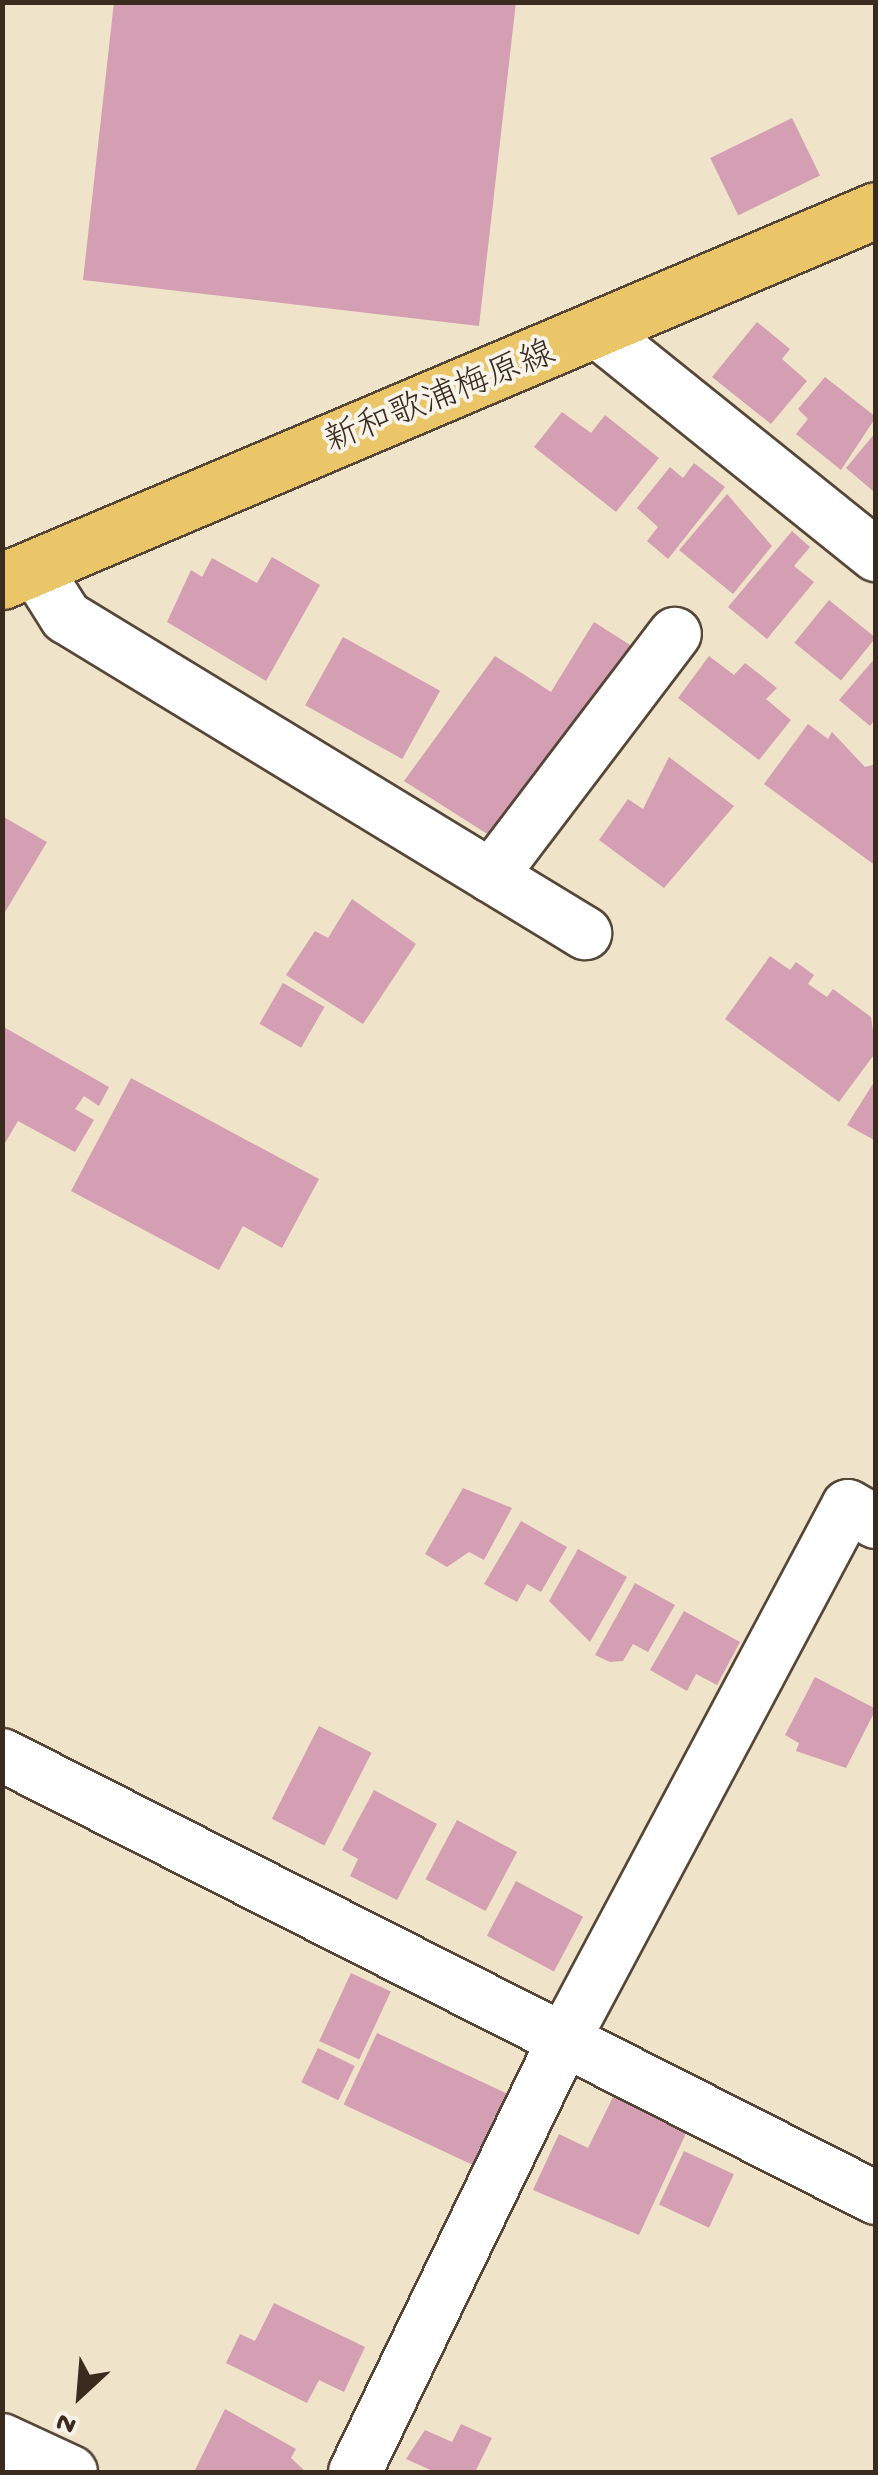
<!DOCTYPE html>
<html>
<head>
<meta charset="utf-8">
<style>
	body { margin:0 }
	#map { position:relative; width:878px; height:2475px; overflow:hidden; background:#efe4c9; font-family:"Gochi Hand","Klee One",sans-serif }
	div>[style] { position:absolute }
	.building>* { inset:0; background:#d49eb3; transform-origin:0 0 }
	.roads { filter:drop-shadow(2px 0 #564638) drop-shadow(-2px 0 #564638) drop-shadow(0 2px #564638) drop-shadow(0 -2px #564638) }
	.minor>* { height:52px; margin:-26px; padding:0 26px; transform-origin:26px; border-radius:26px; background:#fff }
	.primary>* { height:55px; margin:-27.5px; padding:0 27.5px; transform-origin:27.5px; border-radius:27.5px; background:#eac669 }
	span { translate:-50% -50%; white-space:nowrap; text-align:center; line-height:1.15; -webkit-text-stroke:8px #f7f3e8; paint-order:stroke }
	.street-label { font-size:35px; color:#3b2a1e }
	.frame { position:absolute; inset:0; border:5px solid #3b2a1e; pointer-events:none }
	.north { position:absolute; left:30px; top:2345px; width:100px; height:100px; -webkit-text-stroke:8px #f7f3e8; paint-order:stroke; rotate:206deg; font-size:28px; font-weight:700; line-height:40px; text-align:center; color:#3b2a1e }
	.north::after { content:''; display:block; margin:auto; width:35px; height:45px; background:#3b2a1e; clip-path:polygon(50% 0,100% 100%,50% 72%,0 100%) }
</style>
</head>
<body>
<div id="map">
	<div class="building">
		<div style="clip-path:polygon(114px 2px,516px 2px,479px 326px,83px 280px)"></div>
		<div style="left:792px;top:118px;width:64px;height:91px;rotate:64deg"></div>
		<div style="clip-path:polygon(757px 322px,790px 349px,782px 359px,807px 381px,771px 424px,712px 377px)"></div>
		<div style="clip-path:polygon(825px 377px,876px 417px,841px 470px,796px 434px,808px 419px,798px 409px)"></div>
		<div style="clip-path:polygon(562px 412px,591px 433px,605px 415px,659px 458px,616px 512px,534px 447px)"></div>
		<div style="clip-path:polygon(876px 432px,876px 489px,873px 491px,846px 468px)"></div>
		<div style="clip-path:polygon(694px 463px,725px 487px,668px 559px,647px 541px,658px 527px,637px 508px,670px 467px,683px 478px)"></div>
		<div style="clip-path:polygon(727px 494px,772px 546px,733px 594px,679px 550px)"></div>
		<div style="clip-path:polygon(792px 531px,810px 547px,794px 566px,814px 582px,767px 639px,728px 607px)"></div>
		<div style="clip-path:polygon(272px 557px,320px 585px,266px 681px,167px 622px,191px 570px,202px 577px,212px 558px,257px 583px)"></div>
		<div style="left:829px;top:600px;width:60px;height:55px;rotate:39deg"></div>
		<div style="clip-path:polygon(594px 622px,649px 657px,541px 798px,523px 788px,492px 837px,404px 781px,495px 656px,551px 692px)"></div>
		<div style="left:343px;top:637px;width:111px;height:78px;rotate:29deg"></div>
		<div style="clip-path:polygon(709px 656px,734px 675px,745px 663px,777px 688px,766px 699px,791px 720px,759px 760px,678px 698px)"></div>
		<div style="clip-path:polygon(876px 657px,876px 718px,870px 726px,839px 700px)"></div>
		<div style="clip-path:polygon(808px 724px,828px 739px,832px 732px,865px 767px,876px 764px,876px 866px,764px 784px)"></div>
		<div style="clip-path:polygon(669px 757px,734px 806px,664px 888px,599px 840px,628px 799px,643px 809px)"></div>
		<div style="clip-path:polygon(2px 816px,47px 842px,2px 917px)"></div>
		<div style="clip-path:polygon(352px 899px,416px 944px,363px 1024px,286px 975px,315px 931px,328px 938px)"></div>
		<div style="clip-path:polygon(770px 956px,790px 970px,796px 962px,814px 975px,808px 984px,827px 997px,833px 989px,871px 1017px,876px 1052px,839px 1102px,725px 1019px)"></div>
		<div style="left:283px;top:983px;width:48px;height:47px;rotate:30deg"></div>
		<div style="clip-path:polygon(2px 1026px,109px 1087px,99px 1106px,84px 1096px,75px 1109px,94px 1120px,75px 1152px,18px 1121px,2px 1148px)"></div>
		<div style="clip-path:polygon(131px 1078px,319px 1179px,282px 1248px,243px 1226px,219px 1270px,71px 1191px)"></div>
		<div style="clip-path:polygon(876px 1079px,876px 1141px,847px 1125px)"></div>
		<div style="clip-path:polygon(463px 1488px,512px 1508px,484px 1560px,469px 1552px,447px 1567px,425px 1554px)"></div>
		<div style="clip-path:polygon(521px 1521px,567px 1547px,541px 1592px,527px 1584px,517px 1602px,484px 1584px)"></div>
		<div style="clip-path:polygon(578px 1549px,627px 1577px,590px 1642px,549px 1601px)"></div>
		<div style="clip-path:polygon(635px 1583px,675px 1605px,648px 1652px,633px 1644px,623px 1661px,610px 1662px,595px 1655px)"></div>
		<div style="clip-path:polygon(684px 1611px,740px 1642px,717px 1685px,696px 1674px,687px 1691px,650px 1670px)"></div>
		<div style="clip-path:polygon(815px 1677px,876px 1709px,846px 1768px,796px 1751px,799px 1743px,785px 1735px)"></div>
		<div style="left:319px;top:1726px;width:59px;height:104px;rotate:27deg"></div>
		<div style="clip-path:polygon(374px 1790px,437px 1824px,397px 1900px,350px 1876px,358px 1859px,342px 1850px)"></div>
		<div style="left:457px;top:1820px;width:68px;height:67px;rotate:28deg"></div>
		<div style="left:516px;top:1881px;width:76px;height:62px;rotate:28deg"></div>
		<div style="left:351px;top:1973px;width:44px;height:75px;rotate:25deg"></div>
		<div style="left:377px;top:2033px;width:151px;height:79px;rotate:25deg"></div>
		<div style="left:318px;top:2048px;width:41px;height:38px;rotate:26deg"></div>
		<div style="clip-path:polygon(613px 2097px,688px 2129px,639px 2235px,533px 2190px,559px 2134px,588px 2148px)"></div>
		<div style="left:684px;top:2151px;width:55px;height:59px;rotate:25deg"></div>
		<div style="clip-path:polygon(274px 2303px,365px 2347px,344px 2392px,319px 2380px,307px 2403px,226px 2363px,240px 2334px,255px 2341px)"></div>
		<div style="clip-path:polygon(225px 2409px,296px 2449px,291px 2458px,306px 2472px,194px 2472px)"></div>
		<div style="clip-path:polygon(461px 2424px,492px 2438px,475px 2472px,435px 2472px,406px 2459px,425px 2430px,452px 2442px)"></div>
	</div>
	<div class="roads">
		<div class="minor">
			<div style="left:601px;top:334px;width:353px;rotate:38.8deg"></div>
			<div style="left:35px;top:568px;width:58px;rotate:57.7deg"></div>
			<div style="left:66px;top:617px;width:608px;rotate:31.34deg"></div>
			<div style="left:491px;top:876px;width:304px;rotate:-52.8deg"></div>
			<div style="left:2px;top:1755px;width:980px;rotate:26.88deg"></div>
			<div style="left:2px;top:2440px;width:76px;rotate:24.9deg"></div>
			<div style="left:355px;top:2472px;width:479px;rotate:-64.2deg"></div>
			<div style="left:563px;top:2041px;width:606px;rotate:-61.96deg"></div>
			<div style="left:848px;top:1506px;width:32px;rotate:30deg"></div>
		</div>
		<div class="primary">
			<div style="left:2px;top:581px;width:949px;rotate:-23deg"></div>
		</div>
	</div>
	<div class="street-label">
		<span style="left:441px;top:400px;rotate:-22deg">新和歌浦梅原線</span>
	</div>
	<div class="frame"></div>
	<div class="north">N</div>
</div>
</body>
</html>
